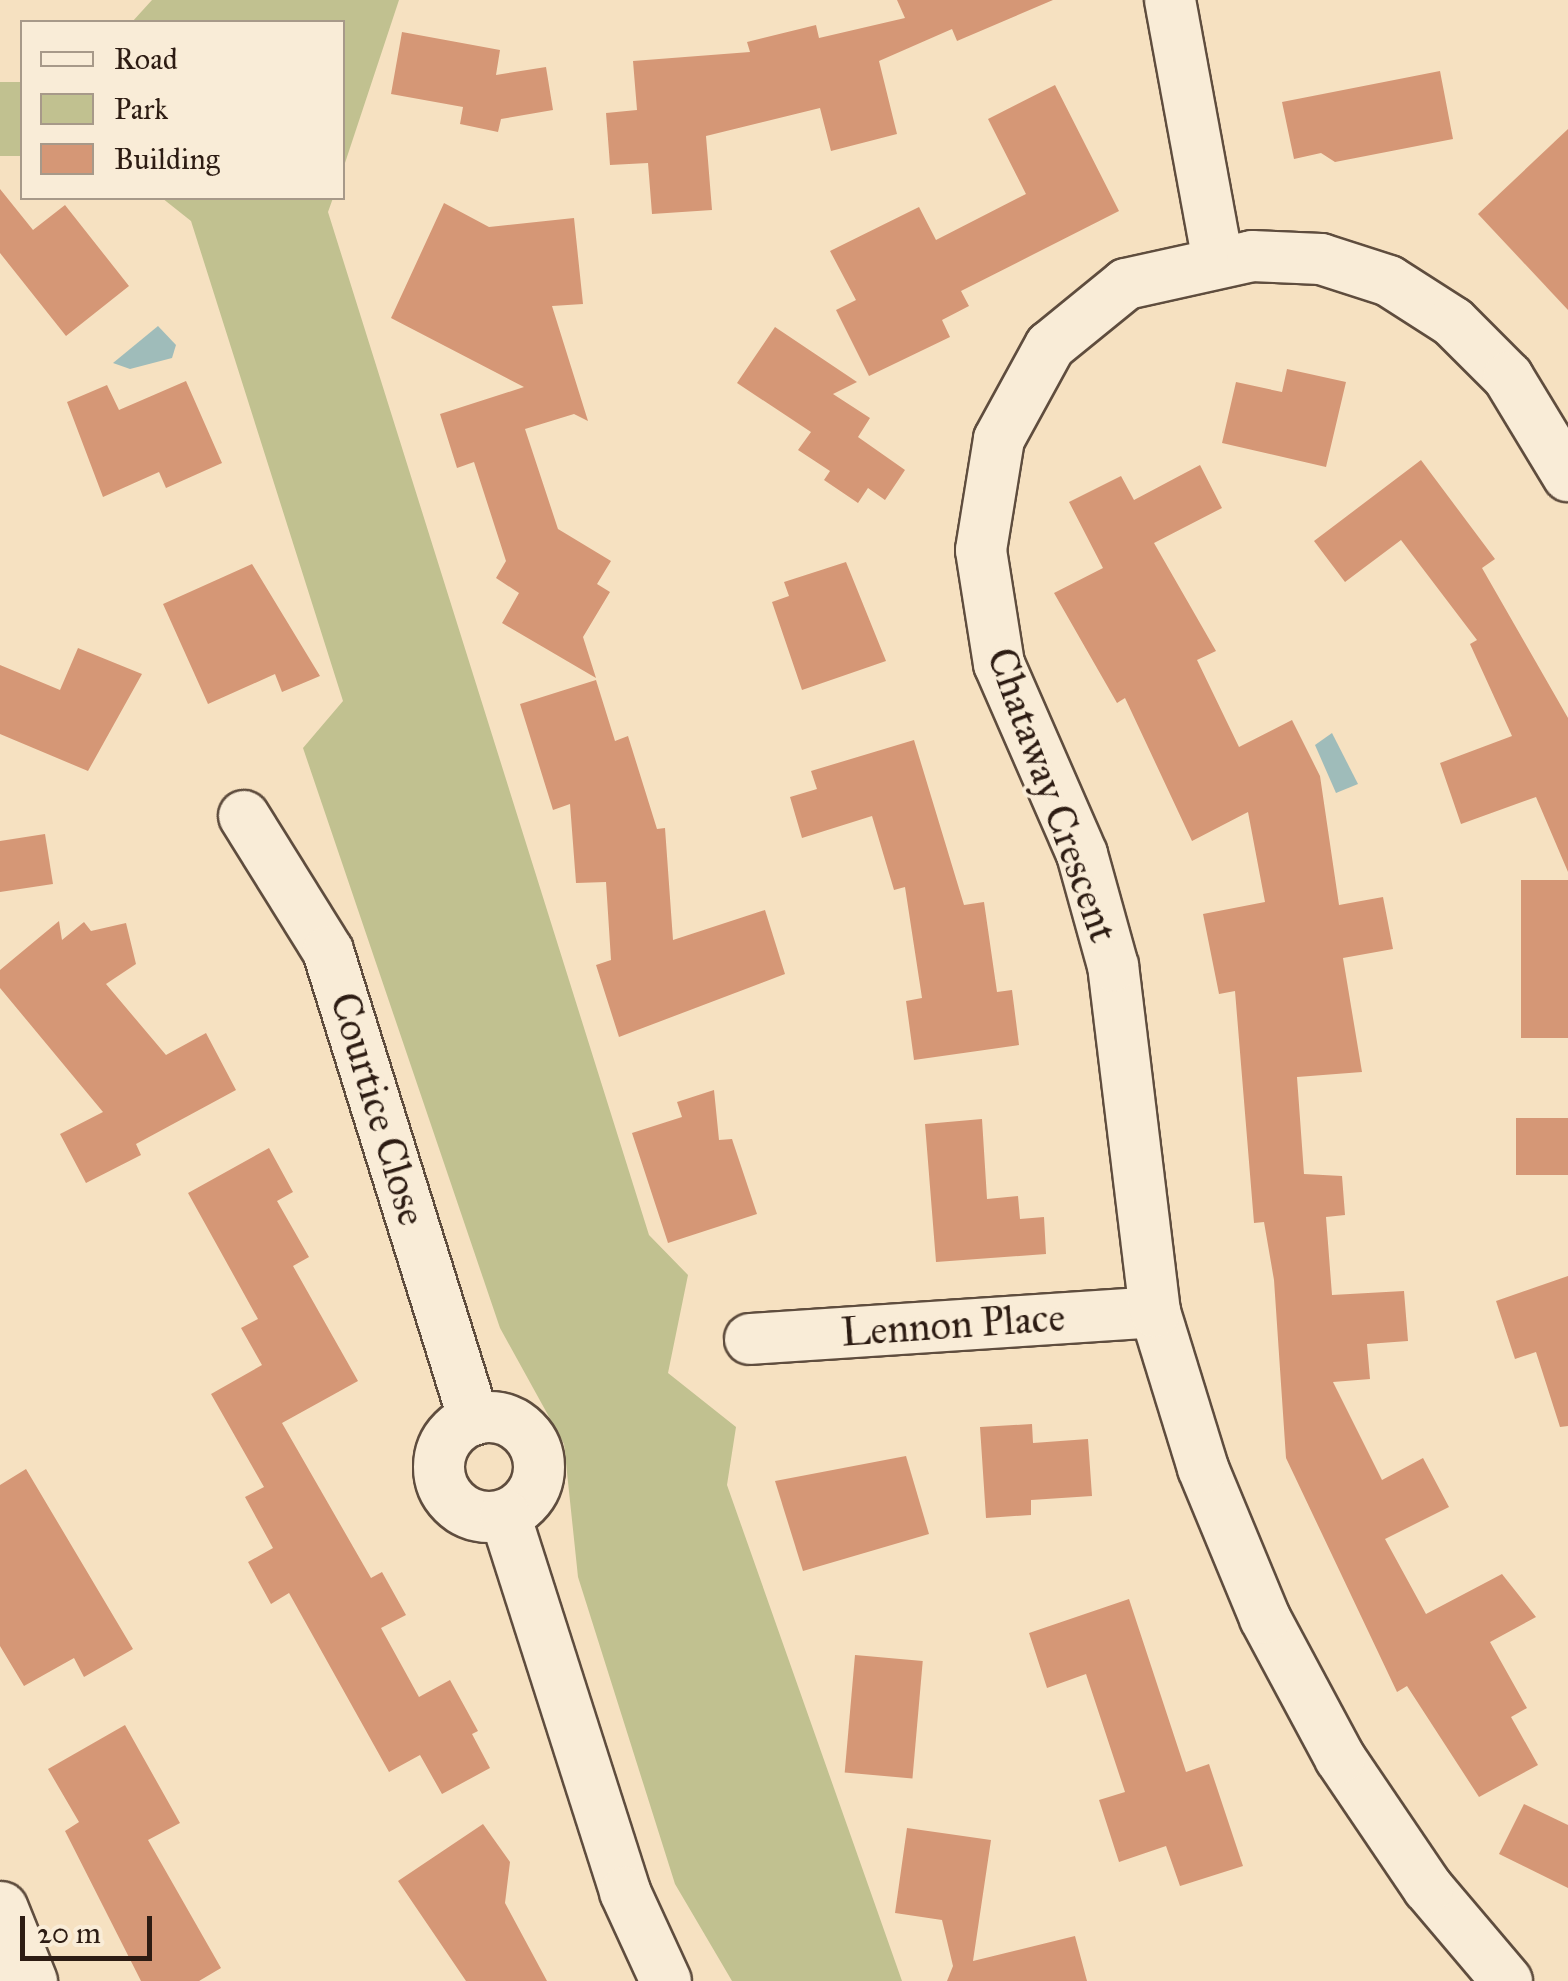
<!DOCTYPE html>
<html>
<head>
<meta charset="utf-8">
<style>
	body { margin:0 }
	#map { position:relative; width:1568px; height:1981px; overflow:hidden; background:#f6e1c1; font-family:"IM FELL Great Primer",serif }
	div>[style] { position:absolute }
	.green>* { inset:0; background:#c1c190; transform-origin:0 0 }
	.water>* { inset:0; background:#9fbcba }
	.building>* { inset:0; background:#d59776; transform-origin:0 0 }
	.roads { filter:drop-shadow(2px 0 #5f4d3e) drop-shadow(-2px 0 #5f4d3e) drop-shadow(0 2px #5f4d3e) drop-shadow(0 -2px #5f4d3e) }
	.street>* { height:50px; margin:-25px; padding:0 25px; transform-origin:25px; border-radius:25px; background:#f9ecd7 }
	.street>.ring { margin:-25px; padding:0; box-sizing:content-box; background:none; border:50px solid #f9ecd7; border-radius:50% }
	.secondary>* { height:55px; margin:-27.5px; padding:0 27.5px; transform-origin:27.5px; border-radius:27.5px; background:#f9ecd7 }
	span { translate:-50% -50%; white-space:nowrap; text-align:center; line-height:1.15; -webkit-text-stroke:8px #f9ecd7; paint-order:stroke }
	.street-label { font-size:40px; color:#2d1c13 }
	.legend { position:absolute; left:20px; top:20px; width:325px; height:180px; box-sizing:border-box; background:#f9ecd7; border:2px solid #a79989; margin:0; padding:12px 18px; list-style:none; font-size:30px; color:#2d1c13 }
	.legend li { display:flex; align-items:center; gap:20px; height:50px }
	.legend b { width:50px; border:2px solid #a79989 }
	.scale { position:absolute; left:20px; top:1916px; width:132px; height:45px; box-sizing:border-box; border:5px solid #2d1c13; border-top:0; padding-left:12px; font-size:30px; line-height:35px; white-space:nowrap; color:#2d1c13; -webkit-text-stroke:8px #f9ecd7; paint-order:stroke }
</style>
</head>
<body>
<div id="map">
	<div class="green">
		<div style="clip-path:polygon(152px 0,399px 0,343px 169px,342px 22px,132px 22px)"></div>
		<div style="left:22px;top:82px;width:74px;height:22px;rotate:90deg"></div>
		<div style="clip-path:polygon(162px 198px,333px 198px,328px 212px,649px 1235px,688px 1275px,668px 1373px,736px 1427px,727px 1485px,902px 1981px,732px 1981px,675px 1884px,578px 1577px,564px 1444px,500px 1328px,303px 748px,343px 701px,191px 221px)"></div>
	</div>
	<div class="water">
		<div style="clip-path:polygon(158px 326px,176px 345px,172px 358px,130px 369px,113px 363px)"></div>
		<div style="clip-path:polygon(1332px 733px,1358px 784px,1336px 793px,1315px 745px)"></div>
	</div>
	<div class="building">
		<div style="clip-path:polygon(897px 0,1053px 0,957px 41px,952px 29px,879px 61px,897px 134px,831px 151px,820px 108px,706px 136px,712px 210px,652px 214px,648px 163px,610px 165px,606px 113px,637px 110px,633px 61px,750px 52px,747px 42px,816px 25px,819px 38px,905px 18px)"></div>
		<div style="clip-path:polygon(402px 32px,500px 50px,496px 75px,546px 67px,553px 110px,501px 119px,498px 132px,460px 124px,463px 107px,391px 94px)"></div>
		<div style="clip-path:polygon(1440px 71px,1453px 139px,1335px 162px,1321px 153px,1294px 159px,1282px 102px)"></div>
		<div style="clip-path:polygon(1055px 85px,1119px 211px,961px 291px,969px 306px,942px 320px,950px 337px,869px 376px,836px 310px,856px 300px,830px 251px,919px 207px,936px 240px,1026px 194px,988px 119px)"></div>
		<div style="clip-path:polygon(1568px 129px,1568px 310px,1478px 214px)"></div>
		<div style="clip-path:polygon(0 189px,33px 230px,65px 205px,129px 286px,66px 336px,0 253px)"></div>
		<div style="clip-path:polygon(444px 203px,489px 227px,574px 218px,583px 304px,552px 306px,588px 421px,574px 414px,525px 429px,558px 529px,611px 561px,597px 584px,610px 592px,583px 637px,596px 678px,502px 623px,519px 593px,496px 578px,506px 561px,474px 462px,457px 468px,440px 414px,524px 387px,391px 318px)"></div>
		<div style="clip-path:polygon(775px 327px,857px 382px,833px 394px,870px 418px,858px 437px,905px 470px,885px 500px,868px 488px,858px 503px,824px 480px,830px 471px,798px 450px,811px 432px,737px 383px)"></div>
		<div style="clip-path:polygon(1287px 369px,1346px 382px,1326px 467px,1222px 443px,1236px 382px,1282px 392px)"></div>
		<div style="clip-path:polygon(186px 381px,222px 463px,166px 488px,159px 472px,103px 497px,67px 402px,107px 385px,119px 410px)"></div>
		<div style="clip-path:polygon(1421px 460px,1495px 559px,1482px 568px,1568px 718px,1568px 872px,1536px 797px,1461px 824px,1440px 763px,1512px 736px,1470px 644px,1477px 640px,1401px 540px,1345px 582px,1314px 541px)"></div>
		<div style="clip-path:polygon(1200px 465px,1222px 508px,1154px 543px,1216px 651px,1197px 660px,1239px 747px,1292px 720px,1320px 776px,1339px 905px,1383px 897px,1393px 949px,1343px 958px,1362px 1072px,1297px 1077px,1304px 1174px,1342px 1176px,1345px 1215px,1326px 1217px,1332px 1295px,1404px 1291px,1408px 1341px,1367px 1344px,1370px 1379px,1333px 1382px,1382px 1480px,1423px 1458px,1449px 1507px,1385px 1539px,1426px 1614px,1502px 1574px,1536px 1617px,1490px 1642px,1527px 1708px,1511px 1717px,1538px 1765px,1479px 1797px,1407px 1686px,1397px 1692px,1286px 1458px,1274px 1280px,1264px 1222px,1254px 1223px,1235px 991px,1219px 994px,1203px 914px,1265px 902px,1248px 812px,1192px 841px,1125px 698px,1117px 703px,1054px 593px,1103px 568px,1069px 502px,1121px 476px,1134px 500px)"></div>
		<div style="clip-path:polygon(846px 562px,886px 661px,802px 690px,772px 602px,789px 596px,784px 582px)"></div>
		<div style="clip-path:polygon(252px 564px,320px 676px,282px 692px,275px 674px,208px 704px,163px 604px)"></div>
		<div style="clip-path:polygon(78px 648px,142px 674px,88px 771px,0 734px,0 665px,60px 690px)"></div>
		<div style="clip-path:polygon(596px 680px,615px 741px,628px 736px,657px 829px,665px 828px,673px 940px,765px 910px,785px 974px,619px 1037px,596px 965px,611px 960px,606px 882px,576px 883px,570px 804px,553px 810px,520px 704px)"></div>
		<div style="clip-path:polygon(914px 740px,964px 905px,984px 902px,997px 992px,1012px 990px,1019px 1045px,914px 1060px,906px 1001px,922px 998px,905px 887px,894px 890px,872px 816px,802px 838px,790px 797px,817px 789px,811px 771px)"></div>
		<div style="clip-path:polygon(45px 834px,53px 884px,0 892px,0 841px)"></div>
		<div style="left:1568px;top:880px;width:158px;height:47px;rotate:90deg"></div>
		<div style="clip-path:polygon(59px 921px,62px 940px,84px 922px,91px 931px,126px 923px,136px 964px,106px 984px,166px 1055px,206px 1033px,236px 1090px,136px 1144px,141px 1155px,86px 1183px,60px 1134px,103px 1112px,0 988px,0 970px)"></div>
		<div style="clip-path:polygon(714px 1090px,719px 1140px,732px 1139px,757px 1214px,668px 1243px,632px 1133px,682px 1117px,677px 1102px)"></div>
		<div style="left:1568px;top:1118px;width:57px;height:52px;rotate:90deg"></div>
		<div style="clip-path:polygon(982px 1119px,987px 1199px,1018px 1196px,1020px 1219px,1044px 1217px,1046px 1254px,936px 1262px,925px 1124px)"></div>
		<div style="clip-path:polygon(269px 1148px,293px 1192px,277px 1201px,309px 1257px,293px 1266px,358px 1381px,282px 1423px,371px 1578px,382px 1572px,406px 1615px,381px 1628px,419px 1697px,450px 1680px,478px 1731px,472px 1734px,490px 1768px,442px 1794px,420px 1755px,389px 1772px,289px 1593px,271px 1604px,248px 1562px,273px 1548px,245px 1497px,264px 1487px,211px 1394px,262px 1365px,241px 1328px,258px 1319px,188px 1193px)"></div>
		<div style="clip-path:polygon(1568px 1276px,1568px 1426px,1560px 1427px,1536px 1352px,1515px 1359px,1496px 1301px)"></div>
		<div style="clip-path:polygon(1032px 1424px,1033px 1443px,1088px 1439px,1092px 1496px,1031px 1500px,1031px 1515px,986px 1518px,980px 1427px)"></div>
		<div style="clip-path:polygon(906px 1456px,929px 1534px,803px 1571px,775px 1481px)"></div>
		<div style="clip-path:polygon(26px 1469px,133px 1649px,84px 1677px,74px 1658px,24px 1686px,0 1646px,0 1485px)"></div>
		<div style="clip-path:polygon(1129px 1599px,1186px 1772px,1209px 1764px,1243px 1866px,1180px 1886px,1166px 1846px,1119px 1862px,1099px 1800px,1125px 1792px,1086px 1674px,1047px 1688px,1029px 1633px)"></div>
		<div style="left:855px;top:1655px;width:68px;height:118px;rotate:5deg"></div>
		<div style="clip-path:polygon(125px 1725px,180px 1823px,148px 1840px,221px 1968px,199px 1981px,141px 1981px,65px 1831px,79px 1822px,48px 1769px)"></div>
		<div style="clip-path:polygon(1524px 1804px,1568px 1825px,1568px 1888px,1499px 1854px)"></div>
		<div style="clip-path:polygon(483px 1824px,510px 1862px,505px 1903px,547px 1981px,466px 1981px,398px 1881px)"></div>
		<div style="clip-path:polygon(907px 1828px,991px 1840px,973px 1961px,1075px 1936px,1087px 1981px,947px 1981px,953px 1966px,942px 1920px,895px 1913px)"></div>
	</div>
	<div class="roads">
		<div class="street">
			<div style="left:1170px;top:0;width:266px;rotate:79.6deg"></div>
			<div style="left:244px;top:816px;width:159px;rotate:58.1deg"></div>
			<div style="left:328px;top:951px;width:491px;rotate:72.7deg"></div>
			<div style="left:750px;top:1339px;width:406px;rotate:-3.8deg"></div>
			<div class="ring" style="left:439px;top:1417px;width:50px;height:50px"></div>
			<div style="left:505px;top:1515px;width:396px;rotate:72.3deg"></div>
			<div style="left:625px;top:1892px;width:98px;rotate:65.3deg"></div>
			<div style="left:1507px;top:1981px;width:122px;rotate:-130.3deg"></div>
			<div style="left:1428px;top:1888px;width:157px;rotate:-124.1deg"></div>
			<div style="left:1340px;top:1758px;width:159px;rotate:-118.2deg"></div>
			<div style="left:1265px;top:1618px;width:162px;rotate:-112.5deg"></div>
			<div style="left:1203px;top:1468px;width:163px;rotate:-107.1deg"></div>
			<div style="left:1155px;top:1312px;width:349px;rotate:-96.9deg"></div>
			<div style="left:1113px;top:966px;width:116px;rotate:-105.5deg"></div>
			<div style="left:1082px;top:854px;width:207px;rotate:-113.6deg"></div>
			<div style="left:999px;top:664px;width:115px;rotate:-99deg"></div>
			<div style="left:981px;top:550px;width:112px;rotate:-80.8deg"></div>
			<div style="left:999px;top:439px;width:106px;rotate:-61.3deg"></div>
			<div style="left:1050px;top:346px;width:98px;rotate:-39.2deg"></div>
			<div style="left:1126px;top:284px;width:129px;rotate:-12.5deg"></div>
			<div style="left:1252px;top:256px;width:69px;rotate:2.5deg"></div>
			<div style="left:1321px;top:259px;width:71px;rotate:17.9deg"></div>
			<div style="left:1389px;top:281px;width:76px;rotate:32.6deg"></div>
			<div style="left:1453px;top:322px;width:78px;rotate:45deg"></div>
			<div style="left:1508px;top:377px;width:116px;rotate:58.8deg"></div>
		</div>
		<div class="secondary">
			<div style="left:0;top:1909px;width:78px;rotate:68.1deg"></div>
		</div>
	</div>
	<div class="street-label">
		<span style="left:1052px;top:795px;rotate:70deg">Chataway Crescent</span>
		<span style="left:378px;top:1109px;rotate:73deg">Courtice Close</span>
		<span style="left:953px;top:1325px;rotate:-4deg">Lennon Place</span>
	</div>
	<ul class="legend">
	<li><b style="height:12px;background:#f9ecd7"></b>Road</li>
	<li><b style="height:28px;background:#c1c190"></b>Park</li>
	<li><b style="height:28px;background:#d59776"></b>Building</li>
	</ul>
	<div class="scale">20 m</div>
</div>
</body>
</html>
